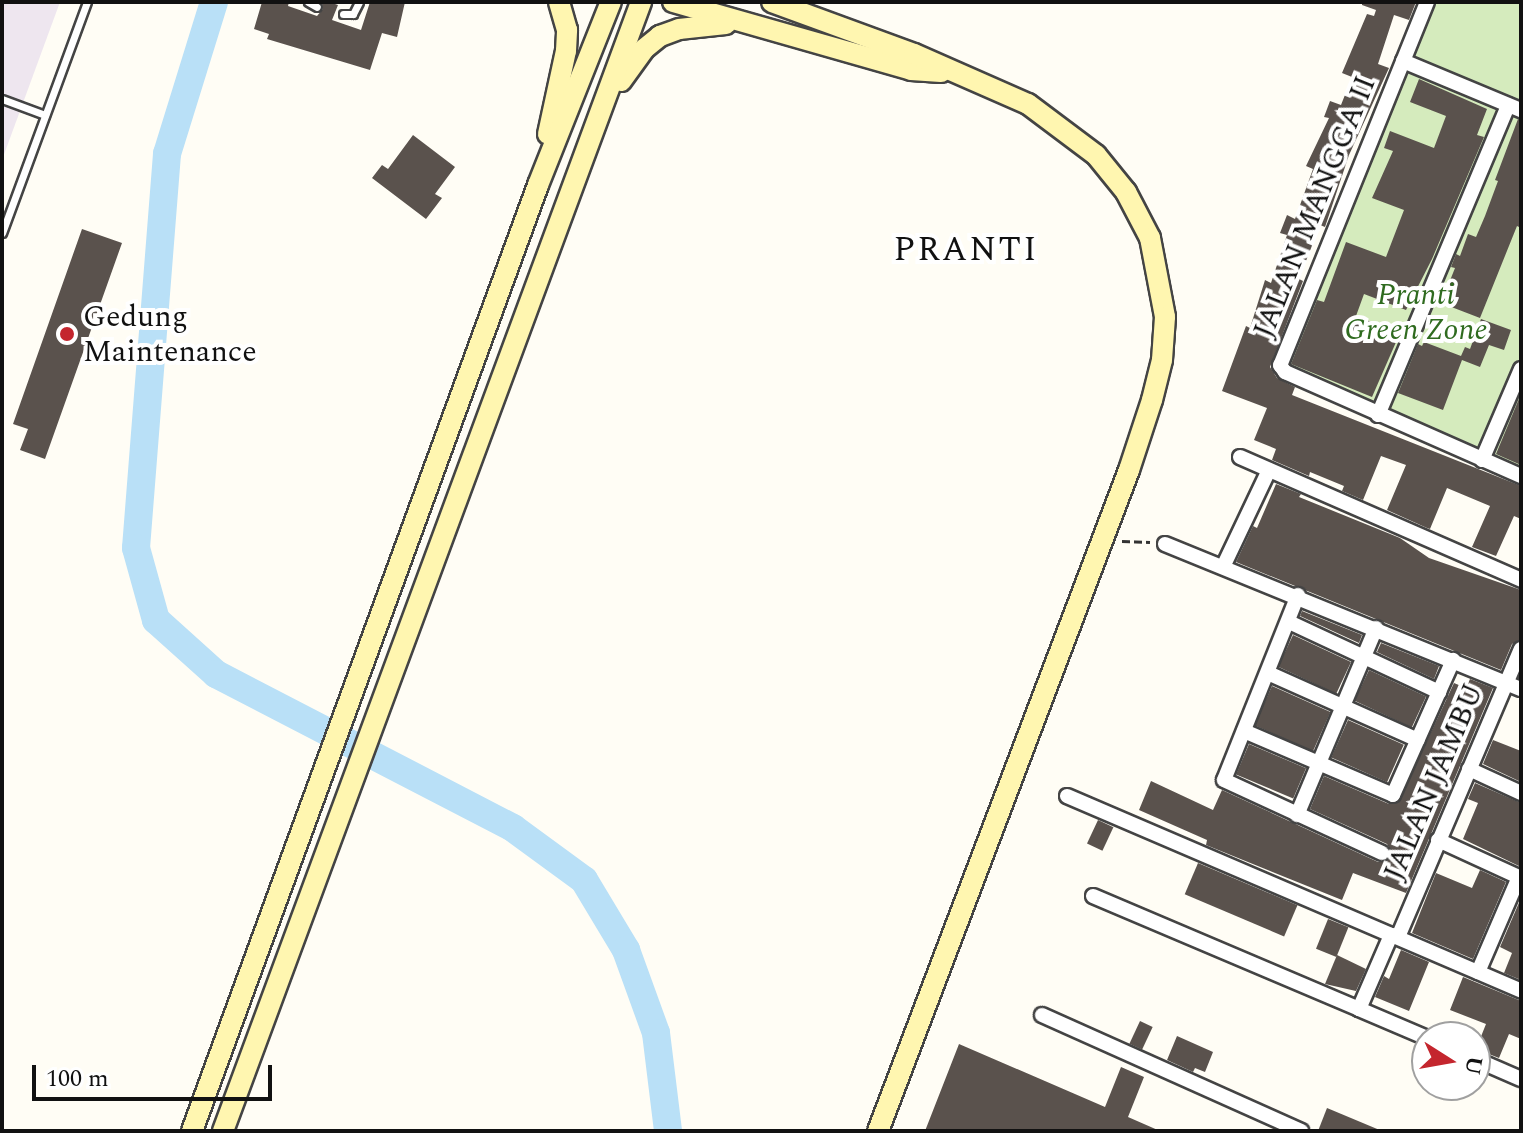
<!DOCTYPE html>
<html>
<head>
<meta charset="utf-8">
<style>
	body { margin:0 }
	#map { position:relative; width:1523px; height:1133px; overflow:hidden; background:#fffdf5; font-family:Spectral,serif }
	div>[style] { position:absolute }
	.industrial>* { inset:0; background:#eee6ef }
	.green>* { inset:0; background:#d5ebbd }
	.river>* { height:28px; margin:-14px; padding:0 14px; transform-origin:14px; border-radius:14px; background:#b9e0f7 }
	.building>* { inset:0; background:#5a524d; transform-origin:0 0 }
	.path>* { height:3px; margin-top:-1.5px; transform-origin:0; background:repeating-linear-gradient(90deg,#333 0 8px,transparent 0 12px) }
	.roads { filter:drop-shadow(2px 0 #444) drop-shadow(-2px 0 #444) drop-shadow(0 2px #444) drop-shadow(0 -2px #444) }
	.lane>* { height:7px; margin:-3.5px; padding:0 3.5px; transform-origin:3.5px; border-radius:3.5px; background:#fff }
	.street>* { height:14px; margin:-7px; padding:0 7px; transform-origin:7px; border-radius:7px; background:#fff }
	.secondary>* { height:20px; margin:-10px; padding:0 10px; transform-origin:10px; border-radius:10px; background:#fff6b0 }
	.dots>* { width:22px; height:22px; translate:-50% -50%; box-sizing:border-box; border:4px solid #fff; border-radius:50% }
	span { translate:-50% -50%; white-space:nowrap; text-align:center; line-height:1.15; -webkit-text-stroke:8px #fff; paint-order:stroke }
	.street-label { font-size:30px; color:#111 }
	.park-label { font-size:30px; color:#2f6b1f; font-style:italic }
	.poi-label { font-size:30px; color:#111 }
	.left { translate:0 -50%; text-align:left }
	.quarter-label { font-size:34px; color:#111; letter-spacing:2px }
	.frame { position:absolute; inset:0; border:4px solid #111; pointer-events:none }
	.north { position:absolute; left:1411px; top:1021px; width:80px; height:80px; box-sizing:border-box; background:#fff; border:2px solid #a0a0a0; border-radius:50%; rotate:101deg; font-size:22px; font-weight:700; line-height:32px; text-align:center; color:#111 }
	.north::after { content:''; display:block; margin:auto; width:28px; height:36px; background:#c4262e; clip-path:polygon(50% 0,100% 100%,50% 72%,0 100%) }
	.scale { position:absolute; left:32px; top:1065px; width:240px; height:36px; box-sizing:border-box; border:4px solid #111; border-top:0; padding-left:10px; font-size:24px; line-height:28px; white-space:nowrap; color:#111; -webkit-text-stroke:6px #fff; paint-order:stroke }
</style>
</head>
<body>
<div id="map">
	<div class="industrial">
		<div style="clip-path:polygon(2px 2px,60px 2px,2px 160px)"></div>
	</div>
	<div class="green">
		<div style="clip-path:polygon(1429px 2px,1521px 2px,1521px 475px,1285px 372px,1281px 362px)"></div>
	</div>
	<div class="river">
		<div style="left:214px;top:2px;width:159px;rotate:107.2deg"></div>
		<div style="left:167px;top:154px;width:395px;rotate:94.5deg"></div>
		<div style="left:136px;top:548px;width:75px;rotate:74.5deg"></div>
		<div style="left:156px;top:620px;width:81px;rotate:42deg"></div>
		<div style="left:216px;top:674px;width:335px;rotate:27.4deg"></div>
		<div style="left:513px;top:828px;width:88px;rotate:36.2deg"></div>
		<div style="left:584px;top:880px;width:82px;rotate:59deg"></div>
		<div style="left:626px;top:950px;width:88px;rotate:70.1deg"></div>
		<div style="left:656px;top:1033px;width:99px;rotate:83deg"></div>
	</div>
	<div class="building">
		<div style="clip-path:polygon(262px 2px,289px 2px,288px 6px,317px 16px,323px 9px,322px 2px,329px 2px,338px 5px,332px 20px,361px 30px,370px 2px,405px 2px,397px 37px,382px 33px,370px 70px,267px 39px,269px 34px,254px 29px)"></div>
		<div style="clip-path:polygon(1362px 2px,1416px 2px,1409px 20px,1394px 15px,1378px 64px,1389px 68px,1349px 155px,1325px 227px,1320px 225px,1299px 279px,1303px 281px,1270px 367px,1277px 378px,1295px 387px,1292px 395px,1521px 486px,1521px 519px,1514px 516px,1496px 556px,1472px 547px,1490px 506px,1447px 488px,1430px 529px,1427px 528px,1387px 510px,1406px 465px,1381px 456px,1363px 500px,1342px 491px,1344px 486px,1310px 472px,1309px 476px,1272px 460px,1276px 449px,1254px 440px,1267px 408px,1222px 391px,1246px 326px,1250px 328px,1265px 280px,1271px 283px,1287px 235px,1280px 233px,1287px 215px,1295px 219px,1313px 169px,1306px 166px,1329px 118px,1324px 117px,1330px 101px,1341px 105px,1352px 77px,1342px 73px,1367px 14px,1374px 16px,1376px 10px,1362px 5px)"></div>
		<div style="clip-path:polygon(1419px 79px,1487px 109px,1477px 135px,1484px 137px,1432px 259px,1406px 310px,1364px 294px,1356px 316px,1400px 333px,1372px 397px,1291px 364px,1317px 300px,1324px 302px,1346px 242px,1386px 257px,1404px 210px,1372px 198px,1393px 151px,1384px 148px,1390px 131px,1434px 148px,1446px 116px,1410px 102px)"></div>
		<div style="clip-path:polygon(1518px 119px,1521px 120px,1521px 228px,1517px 226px,1480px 318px,1441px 303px,1455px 268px,1451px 267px,1456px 254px,1460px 256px,1468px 234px,1476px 237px,1485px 216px,1498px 181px,1495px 180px)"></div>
		<div style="clip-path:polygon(413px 135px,455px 167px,435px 194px,442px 198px,426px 219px,372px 178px,382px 165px,388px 169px)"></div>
		<div style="clip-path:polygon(82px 229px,122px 243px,45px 459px,20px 450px,28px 429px,13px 424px)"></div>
		<div style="clip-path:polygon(1481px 319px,1511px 330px,1504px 350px,1489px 345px,1480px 367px,1462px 360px,1443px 410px,1398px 393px,1418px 344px,1422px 346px,1424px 342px,1461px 356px,1465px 347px,1470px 349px)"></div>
		<div style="clip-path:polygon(1521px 394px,1521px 465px,1496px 454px)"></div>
		<div style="clip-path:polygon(1276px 484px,1301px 494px,1299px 497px,1400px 538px,1429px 558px,1521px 590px,1521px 639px,1512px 644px,1501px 670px,1236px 562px,1253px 526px,1257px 528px)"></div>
		<div style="clip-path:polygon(1302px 611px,1362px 635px,1359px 643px,1300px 616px)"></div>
		<div style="left:1293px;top:635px;width:64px;height:35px;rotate:25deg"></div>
		<div style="clip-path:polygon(1381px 643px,1439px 666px,1434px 679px,1377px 652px)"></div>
		<div style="left:1369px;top:670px;width:63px;height:34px;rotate:25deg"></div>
		<div style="clip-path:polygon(1470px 679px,1493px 688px,1406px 893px,1353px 873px,1342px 900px,1206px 845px,1207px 840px,1139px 810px,1151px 781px,1213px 810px,1222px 790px,1378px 862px,1387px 862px,1392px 853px,1387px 844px,1310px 809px,1324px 776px,1389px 804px,1398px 803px,1454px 683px,1466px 688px)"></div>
		<div style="left:1272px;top:686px;width:64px;height:43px;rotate:24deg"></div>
		<div style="left:1348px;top:720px;width:61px;height:41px;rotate:24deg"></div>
		<div style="clip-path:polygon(1493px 740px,1521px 751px,1521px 782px,1483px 764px)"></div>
		<div style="left:1249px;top:744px;width:62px;height:33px;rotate:23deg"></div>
		<div style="clip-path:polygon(1475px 783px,1521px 803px,1521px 867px,1463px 839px,1478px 803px,1468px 799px)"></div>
		<div style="left:1098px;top:820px;width:17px;height:26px;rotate:25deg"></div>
		<div style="left:1198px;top:863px;width:108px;height:34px;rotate:23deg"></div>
		<div style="clip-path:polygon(1480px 870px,1506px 882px,1473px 959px,1412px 933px,1436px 873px,1472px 888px)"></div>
		<div style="clip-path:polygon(1521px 898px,1521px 980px,1504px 973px,1512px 953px,1500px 947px)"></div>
		<div style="left:1328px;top:919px;width:22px;height:32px;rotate:22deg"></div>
		<div style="clip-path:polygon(1401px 950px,1429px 962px,1409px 1011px,1375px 997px,1384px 976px,1389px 979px)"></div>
		<div style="clip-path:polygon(1337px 955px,1366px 969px,1356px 991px,1325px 984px)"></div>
		<div style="clip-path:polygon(1463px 977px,1521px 1001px,1521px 1039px,1509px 1034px,1499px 1058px,1476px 1049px,1486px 1024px,1450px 1010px)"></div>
		<div style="left:1140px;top:1021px;width:14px;height:25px;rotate:25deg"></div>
		<div style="clip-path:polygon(1177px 1036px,1213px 1052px,1205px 1072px,1195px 1068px,1193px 1072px,1167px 1060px)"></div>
		<div style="clip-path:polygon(959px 1044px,1105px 1107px,1121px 1067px,1144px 1077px,1128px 1117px,1160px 1131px,925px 1131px)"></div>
		<div style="clip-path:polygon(1327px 1108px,1382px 1131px,1318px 1131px)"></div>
	</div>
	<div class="path">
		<div style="left:1303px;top:2px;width:23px"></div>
		<div style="left:1122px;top:541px;width:28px;rotate:2deg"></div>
	</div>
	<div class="roads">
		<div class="lane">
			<div style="left:308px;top:2px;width:10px;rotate:29deg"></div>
			<div style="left:343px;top:14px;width:10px"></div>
			<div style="left:353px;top:14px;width:13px;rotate:-63deg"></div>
			<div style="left:2px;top:99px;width:46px;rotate:20.4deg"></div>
			<div style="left:2px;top:233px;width:246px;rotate:-69.8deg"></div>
		</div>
		<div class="street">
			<div style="left:1427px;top:2px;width:392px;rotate:112deg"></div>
			<div style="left:1280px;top:365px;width:9px;rotate:54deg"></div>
			<div style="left:1285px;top:372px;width:258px;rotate:23.8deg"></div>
			<div style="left:1403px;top:61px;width:128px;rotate:22.6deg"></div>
			<div style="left:1378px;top:415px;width:336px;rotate:-67.2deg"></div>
			<div style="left:1240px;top:457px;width:307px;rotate:23.6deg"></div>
			<div style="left:1482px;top:460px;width:99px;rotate:-66.8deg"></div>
			<div style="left:1165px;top:544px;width:384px;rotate:22.2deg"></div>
			<div style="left:1223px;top:567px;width:107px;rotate:-64.6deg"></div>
			<div style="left:1298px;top:595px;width:199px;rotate:111.8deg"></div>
			<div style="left:1224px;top:780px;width:174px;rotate:24.8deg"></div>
			<div style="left:1289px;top:622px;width:166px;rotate:25deg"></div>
			<div style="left:1268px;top:673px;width:164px;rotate:24.1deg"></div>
			<div style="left:1244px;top:731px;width:162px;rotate:23.2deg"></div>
			<div style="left:1393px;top:795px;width:148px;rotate:-66deg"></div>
			<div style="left:1469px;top:769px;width:57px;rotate:24.8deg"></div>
			<div style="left:1067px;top:796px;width:494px;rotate:23.2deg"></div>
			<div style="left:1297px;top:815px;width:203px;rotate:-67.1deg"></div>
			<div style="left:1438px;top:840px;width:91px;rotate:24.6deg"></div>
			<div style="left:1093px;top:896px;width:289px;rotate:23deg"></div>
			<div style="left:1359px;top:1009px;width:81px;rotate:-66.6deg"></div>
			<div style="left:1398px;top:937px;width:313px;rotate:-66.9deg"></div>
			<div style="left:1478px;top:972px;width:103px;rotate:-66.7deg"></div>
			<div style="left:1359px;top:1009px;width:74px;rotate:23.1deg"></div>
			<div style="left:1042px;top:1015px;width:284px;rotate:24.1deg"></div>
			<div style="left:1475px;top:1059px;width:50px;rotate:23.5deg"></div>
		</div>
		<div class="secondary">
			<div style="left:673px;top:2px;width:248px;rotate:15.9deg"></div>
			<div style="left:911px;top:70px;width:30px;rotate:4deg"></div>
			<div style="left:772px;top:2px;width:151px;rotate:20.1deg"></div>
			<div style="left:914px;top:54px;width:124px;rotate:23.7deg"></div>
			<div style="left:1028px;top:104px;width:85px;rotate:36.9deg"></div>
			<div style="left:1096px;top:155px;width:48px;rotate:51deg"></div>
			<div style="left:1126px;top:192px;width:52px;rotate:62.4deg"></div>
			<div style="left:1150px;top:238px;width:80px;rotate:79.2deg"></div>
			<div style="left:1165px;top:317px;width:43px;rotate:94deg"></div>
			<div style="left:1162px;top:360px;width:41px;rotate:104deg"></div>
			<div style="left:1152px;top:400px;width:74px;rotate:108.2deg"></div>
			<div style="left:1129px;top:470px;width:707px;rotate:110.79deg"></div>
			<div style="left:621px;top:81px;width:39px;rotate:-54deg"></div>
			<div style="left:644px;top:49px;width:21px;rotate:-39deg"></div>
			<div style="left:660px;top:36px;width:20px;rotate:-20deg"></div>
			<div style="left:679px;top:29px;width:47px;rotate:-6.1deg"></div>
			<div style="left:548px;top:134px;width:85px;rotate:-77.8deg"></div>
			<div style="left:566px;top:51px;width:21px;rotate:-87deg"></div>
			<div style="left:567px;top:30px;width:29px;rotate:-106deg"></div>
			<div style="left:192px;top:1131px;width:1007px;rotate:-69.91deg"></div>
			<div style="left:538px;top:185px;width:197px;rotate:-68.3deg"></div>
			<div style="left:223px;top:1131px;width:1204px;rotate:-69.68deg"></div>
		</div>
	</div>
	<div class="dots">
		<div style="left:67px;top:334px;background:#c4262e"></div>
	</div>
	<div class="street-label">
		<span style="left:1315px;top:207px;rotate:-68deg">JALAN MANGGA II</span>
		<span style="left:1434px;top:782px;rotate:-67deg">JALAN JAMBU</span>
	</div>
	<div class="park-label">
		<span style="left:1416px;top:312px">Pranti<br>Green Zone</span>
	</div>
	<div class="poi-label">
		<span class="left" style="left:83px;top:334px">Gedung<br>Maintenance</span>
	</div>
	<div class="quarter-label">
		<span style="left:966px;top:251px">PRANTI</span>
	</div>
	<div class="frame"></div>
	<div class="north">U</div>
	<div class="scale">100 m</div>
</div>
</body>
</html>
